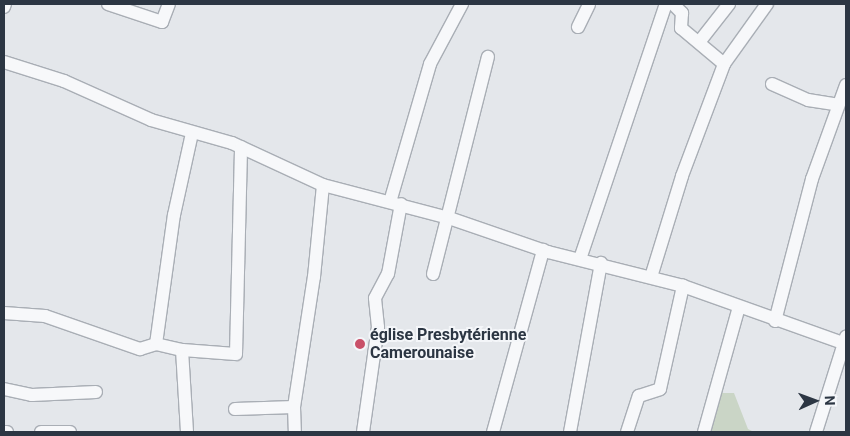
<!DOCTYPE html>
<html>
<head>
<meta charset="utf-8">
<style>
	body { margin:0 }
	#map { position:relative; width:850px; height:436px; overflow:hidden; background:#e4e7eb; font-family:Roboto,sans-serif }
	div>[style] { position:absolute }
	.green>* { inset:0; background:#cad5c6 }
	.roads { filter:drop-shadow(1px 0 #a9aeb5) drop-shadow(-1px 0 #a9aeb5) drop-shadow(0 1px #a9aeb5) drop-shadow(0 -1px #a9aeb5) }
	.minor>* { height:12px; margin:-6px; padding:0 6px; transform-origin:6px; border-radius:6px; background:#f7f8fa }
	.dots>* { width:14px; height:14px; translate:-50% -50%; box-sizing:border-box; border:2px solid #f4f6f9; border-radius:50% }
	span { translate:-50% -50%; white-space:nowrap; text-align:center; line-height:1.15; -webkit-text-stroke:4px #f4f6f9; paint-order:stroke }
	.poi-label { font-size:16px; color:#2c3643; font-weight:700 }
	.left { translate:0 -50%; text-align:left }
	.frame { position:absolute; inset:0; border:5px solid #2c3643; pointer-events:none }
	.north { position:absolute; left:790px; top:376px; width:50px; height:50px; -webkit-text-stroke:4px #f4f6f9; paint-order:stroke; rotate:88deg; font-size:14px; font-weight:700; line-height:20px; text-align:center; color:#2c3643 }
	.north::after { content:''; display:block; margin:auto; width:18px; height:22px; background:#2c3643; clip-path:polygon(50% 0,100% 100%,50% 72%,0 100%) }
</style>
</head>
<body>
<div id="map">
	<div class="green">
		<div style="clip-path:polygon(718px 393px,734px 393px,748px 429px,754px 432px,707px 432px)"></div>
	</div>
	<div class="roads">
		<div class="minor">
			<div style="left:108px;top:4px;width:57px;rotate:18.4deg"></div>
			<div style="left:162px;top:22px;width:19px;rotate:-69deg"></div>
			<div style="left:673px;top:4px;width:13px;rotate:45deg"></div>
			<div style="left:682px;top:13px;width:15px;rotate:94deg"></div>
			<div style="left:681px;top:28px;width:56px;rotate:39.9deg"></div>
			<div style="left:4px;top:7px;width:3px;rotate:-72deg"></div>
			<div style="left:578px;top:27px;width:25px;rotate:-64deg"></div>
			<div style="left:700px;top:41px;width:47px;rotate:-51.9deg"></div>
			<div style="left:4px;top:62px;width:63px;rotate:17.6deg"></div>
			<div style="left:64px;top:81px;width:95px;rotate:24.1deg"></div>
			<div style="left:151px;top:120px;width:84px;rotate:15.9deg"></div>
			<div style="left:232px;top:143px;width:100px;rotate:24.8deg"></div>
			<div style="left:323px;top:185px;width:130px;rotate:14.7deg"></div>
			<div style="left:449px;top:218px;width:105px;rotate:19deg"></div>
			<div style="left:548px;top:252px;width:139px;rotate:14.1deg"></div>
			<div style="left:683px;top:286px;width:173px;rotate:19.6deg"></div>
			<div style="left:772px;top:84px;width:39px;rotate:24deg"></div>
			<div style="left:808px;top:100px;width:30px;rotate:9deg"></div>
			<div style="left:390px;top:202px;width:144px;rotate:-73.8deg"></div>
			<div style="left:430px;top:64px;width:68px;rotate:-61.9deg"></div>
			<div style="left:580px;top:259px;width:269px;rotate:-71.4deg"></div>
			<div style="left:433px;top:274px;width:224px;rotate:-75.8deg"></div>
			<div style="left:651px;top:277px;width:106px;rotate:-72.9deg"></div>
			<div style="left:682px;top:176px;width:120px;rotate:-69.4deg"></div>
			<div style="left:724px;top:64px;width:74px;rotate:-54.4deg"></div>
			<div style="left:4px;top:313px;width:41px;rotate:4.2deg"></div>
			<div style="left:45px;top:316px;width:101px;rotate:19.2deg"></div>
			<div style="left:140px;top:349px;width:17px;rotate:-17deg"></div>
			<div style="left:156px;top:344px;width:130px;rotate:-82.1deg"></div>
			<div style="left:174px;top:215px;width:84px;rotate:-77.6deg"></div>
			<div style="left:775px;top:321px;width:147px;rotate:-75.4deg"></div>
			<div style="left:812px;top:179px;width:100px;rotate:-70.1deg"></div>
			<div style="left:156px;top:344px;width:27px;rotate:13deg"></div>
			<div style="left:182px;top:350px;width:82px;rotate:86.5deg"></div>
			<div style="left:182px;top:350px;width:54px;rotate:4.2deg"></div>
			<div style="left:236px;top:354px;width:207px;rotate:-88.6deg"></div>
			<div style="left:4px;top:389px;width:29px;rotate:12deg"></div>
			<div style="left:32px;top:395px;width:64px;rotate:-2.7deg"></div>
			<div style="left:294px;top:407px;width:132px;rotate:-81.3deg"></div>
			<div style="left:314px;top:277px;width:92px;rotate:-84.4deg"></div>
			<div style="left:235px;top:409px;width:59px;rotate:-1.9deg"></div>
			<div style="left:294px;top:407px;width:25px;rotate:88deg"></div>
			<div style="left:4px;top:432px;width:3px"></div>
			<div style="left:41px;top:432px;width:29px"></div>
			<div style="left:363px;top:432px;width:106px;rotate:-81.9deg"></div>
			<div style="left:378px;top:327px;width:29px;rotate:-96deg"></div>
			<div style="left:375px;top:298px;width:27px;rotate:-62deg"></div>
			<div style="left:388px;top:274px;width:71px;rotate:-79.5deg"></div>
			<div style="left:493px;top:432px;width:189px;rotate:-74.6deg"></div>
			<div style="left:570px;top:432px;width:172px;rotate:-79.6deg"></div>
			<div style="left:627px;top:432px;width:38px;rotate:-72deg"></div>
			<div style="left:639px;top:396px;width:22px;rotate:-18deg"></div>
			<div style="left:660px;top:389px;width:106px;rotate:-77.4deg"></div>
			<div style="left:704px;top:432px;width:130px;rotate:-74.4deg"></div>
			<div style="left:816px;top:432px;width:100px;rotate:-72.5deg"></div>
		</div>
	</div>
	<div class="dots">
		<div style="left:360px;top:344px;background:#c95169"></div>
	</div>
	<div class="poi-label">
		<span class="left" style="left:370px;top:344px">église Presbytérienne<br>Camerounaise</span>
	</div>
	<div class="frame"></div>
	<div class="north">N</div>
</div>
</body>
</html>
